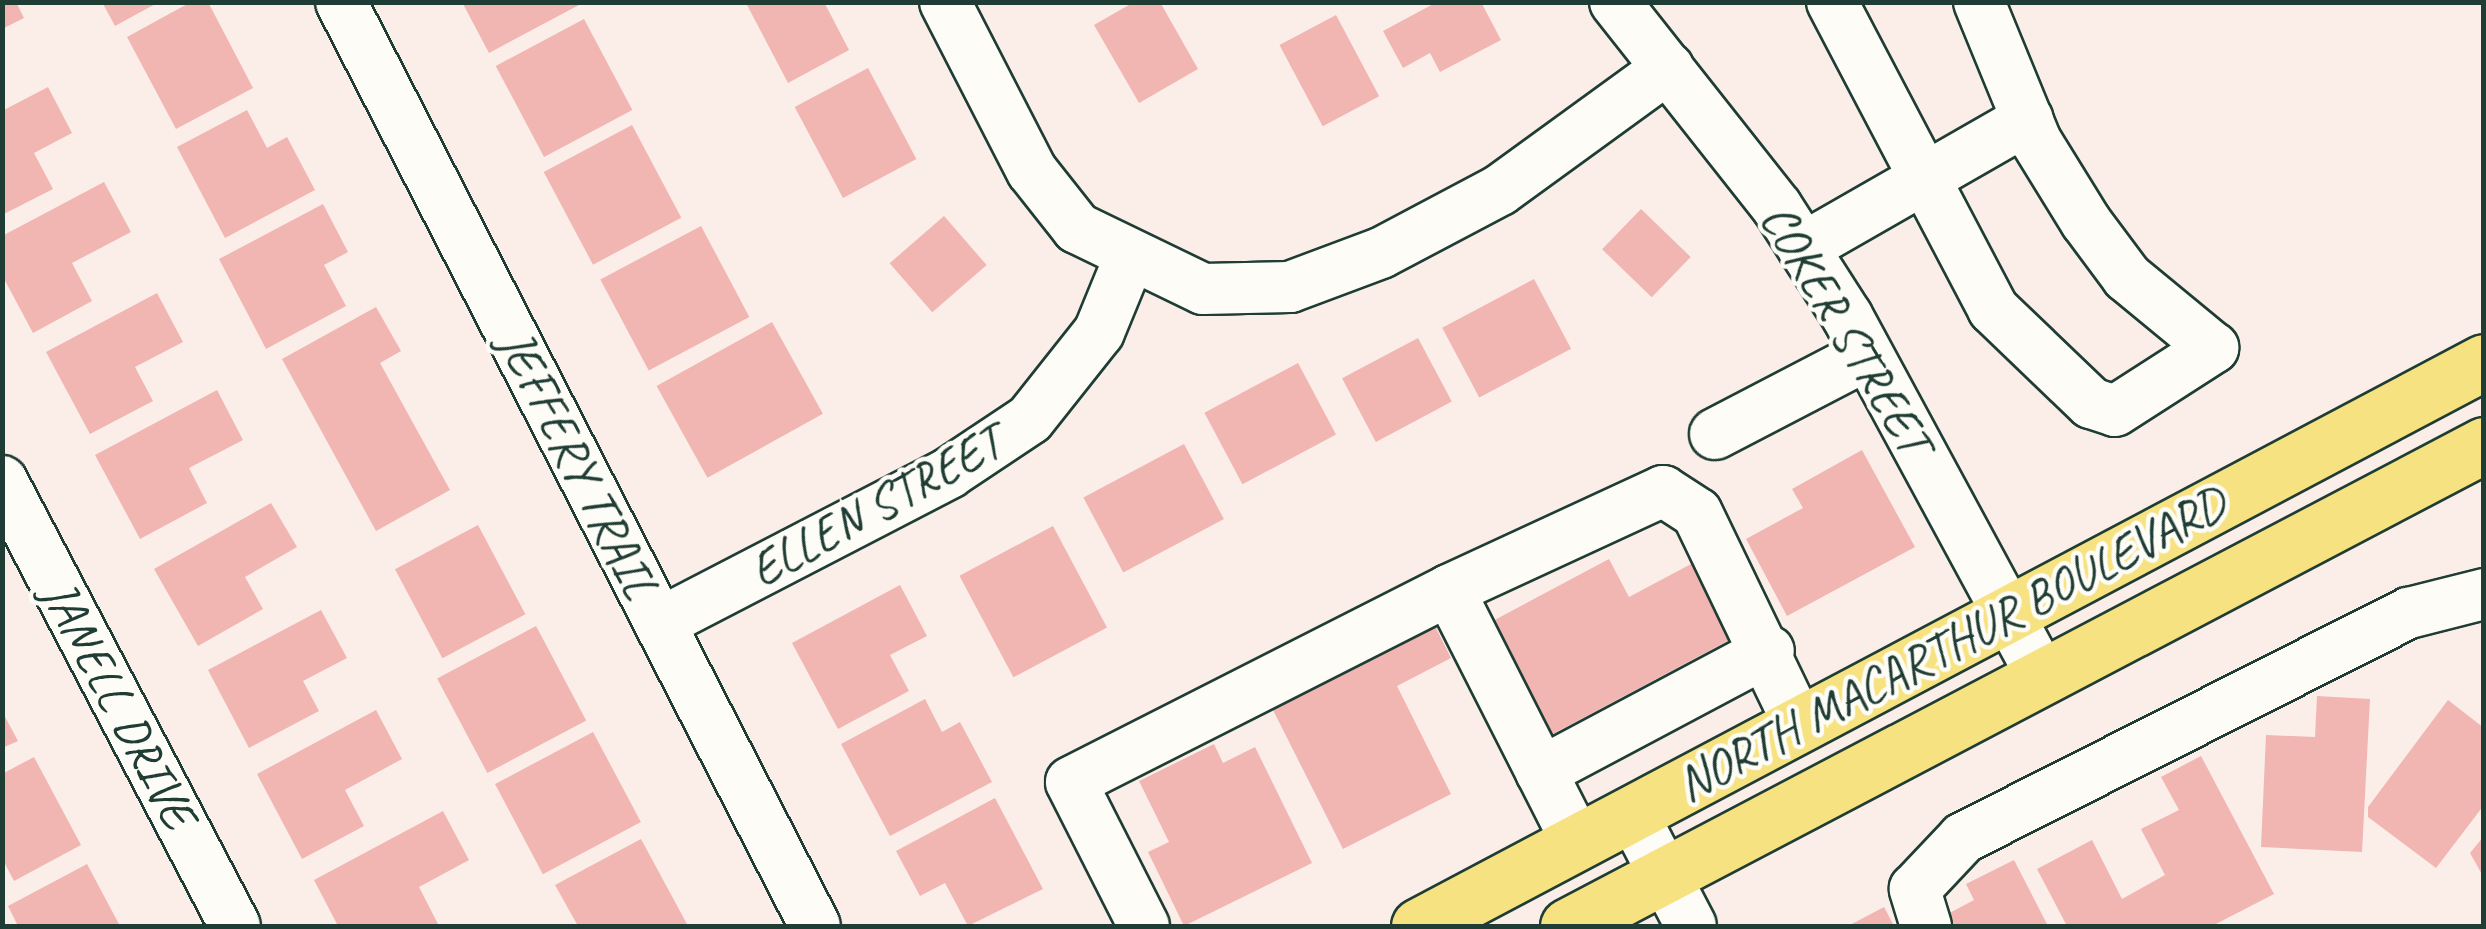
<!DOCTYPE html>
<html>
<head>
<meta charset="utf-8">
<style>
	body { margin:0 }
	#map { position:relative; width:2486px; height:929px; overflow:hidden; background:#fbeee9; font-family:Caveat,sans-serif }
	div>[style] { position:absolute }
	.building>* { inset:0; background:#f1b5b2; transform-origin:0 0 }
	.roads { filter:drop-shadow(2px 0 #1f3d34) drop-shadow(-2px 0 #1f3d34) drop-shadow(0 2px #1f3d34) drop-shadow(0 -2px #1f3d34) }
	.minor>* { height:50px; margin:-25px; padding:0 25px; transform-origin:25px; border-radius:25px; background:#fdfcf7 }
	.major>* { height:55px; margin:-27.5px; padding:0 27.5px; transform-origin:27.5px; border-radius:27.5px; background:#f7e281 }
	span { translate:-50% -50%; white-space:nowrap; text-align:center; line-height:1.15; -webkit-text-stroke:9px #fdfcf7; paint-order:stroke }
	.street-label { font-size:50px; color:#1f3d34 }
	.frame { position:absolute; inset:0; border:5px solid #1f3d34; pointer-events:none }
</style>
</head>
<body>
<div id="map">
	<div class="building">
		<div style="clip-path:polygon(2px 2px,16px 2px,24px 18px,2px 29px)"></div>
		<div style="clip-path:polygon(102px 2px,159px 2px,115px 26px)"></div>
		<div style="clip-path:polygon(191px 2px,208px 2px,253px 88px,176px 129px,127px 37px)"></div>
		<div style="clip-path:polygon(462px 2px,577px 2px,579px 5px,489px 53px)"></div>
		<div style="clip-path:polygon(824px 2px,849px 50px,788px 83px,747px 5px)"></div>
		<div style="clip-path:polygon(1134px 2px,1160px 2px,1198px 69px,1139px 103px,1094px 25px)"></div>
		<div style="clip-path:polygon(1437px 2px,1481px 2px,1501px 40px,1440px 72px,1430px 53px,1403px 68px,1383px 31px)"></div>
		<div style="left:1336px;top:15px;width:92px;height:64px;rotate:62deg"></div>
		<div style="left:584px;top:19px;width:103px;height:100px;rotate:62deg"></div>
		<div style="left:868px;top:68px;width:103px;height:83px;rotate:62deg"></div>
		<div style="clip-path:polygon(48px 87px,72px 133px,34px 153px,53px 189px,2px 215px,2px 111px)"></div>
		<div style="clip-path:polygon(247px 110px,267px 148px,287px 137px,315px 190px,225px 238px,177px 147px)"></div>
		<div style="left:632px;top:125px;width:105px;height:100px;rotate:62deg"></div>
		<div style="clip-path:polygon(104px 182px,131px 232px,72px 263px,92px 301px,33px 333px,2px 275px,2px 236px)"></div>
		<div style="clip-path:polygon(323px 204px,348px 252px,324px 265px,346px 306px,266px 349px,219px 259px)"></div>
		<div style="left:1641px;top:209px;width:69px;height:56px;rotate:44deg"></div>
		<div style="left:944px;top:216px;width:65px;height:72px;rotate:49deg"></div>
		<div style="left:701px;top:226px;width:103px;height:114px;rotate:62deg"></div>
		<div style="left:1534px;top:279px;width:79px;height:104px;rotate:62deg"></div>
		<div style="clip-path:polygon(157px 293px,183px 342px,135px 367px,153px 401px,90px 434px,46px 352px)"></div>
		<div style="clip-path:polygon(376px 307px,401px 351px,380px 363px,450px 490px,376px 531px,282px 359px)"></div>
		<div style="left:772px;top:322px;width:105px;height:132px;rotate:61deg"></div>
		<div style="left:1418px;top:338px;width:72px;height:86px;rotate:62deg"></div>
		<div style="left:1298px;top:363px;width:81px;height:106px;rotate:62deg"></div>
		<div style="clip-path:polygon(217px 390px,243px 440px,189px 468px,207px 503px,140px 539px,95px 455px)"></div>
		<div style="left:1184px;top:444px;width:85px;height:114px;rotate:62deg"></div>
		<div style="clip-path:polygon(1862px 450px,1915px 547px,1787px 616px,1746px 539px,1803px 508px,1792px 489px)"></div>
		<div style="clip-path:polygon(271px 503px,297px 547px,245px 577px,263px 609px,198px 646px,154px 569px)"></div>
		<div style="left:478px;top:525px;width:101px;height:94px;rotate:62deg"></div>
		<div style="left:1053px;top:526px;width:115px;height:106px;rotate:62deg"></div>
		<div style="clip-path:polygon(1708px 555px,1748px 630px,1549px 736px,1489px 623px,1609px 559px,1629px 597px)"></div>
		<div style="clip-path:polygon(900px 585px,927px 636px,890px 655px,909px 691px,838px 729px,792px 643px)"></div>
		<div style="clip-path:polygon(321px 610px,347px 658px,303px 681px,319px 711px,249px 748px,208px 670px)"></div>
		<div style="clip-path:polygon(1433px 622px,1451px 658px,1397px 686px,1451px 794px,1343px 849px,1270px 704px)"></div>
		<div style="left:536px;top:626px;width:107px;height:112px;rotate:62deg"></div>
		<div style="clip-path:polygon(2317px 696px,2370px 699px,2362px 852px,2261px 847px,2266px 735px,2315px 737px)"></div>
		<div style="clip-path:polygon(925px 699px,942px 732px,960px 722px,992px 782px,890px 836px,841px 744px)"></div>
		<div style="clip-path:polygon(2448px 700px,2484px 728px,2484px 805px,2436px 868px,2368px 817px,2368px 807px)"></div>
		<div style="clip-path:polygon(376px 710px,402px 759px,345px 790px,364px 826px,302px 859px,257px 774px)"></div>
		<div style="clip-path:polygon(2px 711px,18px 741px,2px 748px)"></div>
		<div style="left:593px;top:732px;width:102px;height:111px;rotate:62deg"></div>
		<div style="clip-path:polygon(1214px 744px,1223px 763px,1255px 747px,1312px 863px,1184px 926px,1148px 852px,1169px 842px,1139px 781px)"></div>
		<div style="clip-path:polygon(2201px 756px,2274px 894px,2212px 926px,2067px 926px,2037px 869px,2092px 840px,2122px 899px,2165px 875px,2141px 829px,2179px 810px,2161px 777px)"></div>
		<div style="clip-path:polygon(34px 757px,81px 845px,14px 881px,2px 858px,2px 774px)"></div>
		<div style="clip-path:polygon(995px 798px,1043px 889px,968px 926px,945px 883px,920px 896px,896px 851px)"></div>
		<div style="clip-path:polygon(443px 811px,469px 860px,419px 887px,438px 924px,338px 926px,314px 880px)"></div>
		<div style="clip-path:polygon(2484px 836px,2484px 878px,2470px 853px)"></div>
		<div style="clip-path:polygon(641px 839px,688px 926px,578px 926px,555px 885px)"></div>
		<div style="clip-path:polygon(2014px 860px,2048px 926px,1947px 926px,1942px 917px,1974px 900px,1966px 884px)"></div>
		<div style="clip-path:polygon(87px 864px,120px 926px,18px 926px,8px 906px)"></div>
		<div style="clip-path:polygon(1884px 907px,1894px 926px,1848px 926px)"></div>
	</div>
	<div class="roads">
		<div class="minor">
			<div style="left:341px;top:2px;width:1038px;rotate:62.84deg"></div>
			<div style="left:945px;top:2px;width:190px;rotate:62.8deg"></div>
			<div style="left:1032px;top:171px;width:73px;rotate:51.7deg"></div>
			<div style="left:1077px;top:228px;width:140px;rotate:25.8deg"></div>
			<div style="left:1203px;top:289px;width:87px;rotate:-1.3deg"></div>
			<div style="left:1290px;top:287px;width:97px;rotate:-20.5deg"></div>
			<div style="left:1381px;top:253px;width:135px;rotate:-27.9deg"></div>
			<div style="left:1500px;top:190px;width:208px;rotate:-36deg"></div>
			<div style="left:1615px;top:2px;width:261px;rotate:51.7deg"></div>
			<div style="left:1777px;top:207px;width:130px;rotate:57.3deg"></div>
			<div style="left:1847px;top:316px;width:412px;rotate:61.6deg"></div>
			<div style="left:1832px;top:2px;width:347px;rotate:62.3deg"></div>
			<div style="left:1993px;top:309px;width:136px;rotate:43.8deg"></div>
			<div style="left:2091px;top:403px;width:25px;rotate:18deg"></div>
			<div style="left:2115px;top:411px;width:117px;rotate:-32.7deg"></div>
			<div style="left:2213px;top:348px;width:112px;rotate:-140.5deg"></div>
			<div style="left:2127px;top:277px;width:69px;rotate:-126.7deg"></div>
			<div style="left:2086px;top:222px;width:95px;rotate:-121.7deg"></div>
			<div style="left:2036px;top:141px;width:150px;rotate:-112.3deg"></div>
			<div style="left:1803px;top:248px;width:259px;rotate:-29.8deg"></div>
			<div style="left:1715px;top:434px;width:171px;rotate:-27.5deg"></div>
			<div style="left:2px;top:481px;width:502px;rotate:62.36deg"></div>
			<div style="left:1449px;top:590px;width:236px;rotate:-24.8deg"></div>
			<div style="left:1663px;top:491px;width:40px;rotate:32.9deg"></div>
			<div style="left:1697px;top:513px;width:235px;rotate:64.3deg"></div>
			<div style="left:660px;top:623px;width:326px;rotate:-27.4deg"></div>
			<div style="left:949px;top:473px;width:97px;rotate:-33.7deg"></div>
			<div style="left:1030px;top:419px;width:111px;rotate:-51.6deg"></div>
			<div style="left:1099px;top:332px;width:79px;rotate:-67.7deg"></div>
			<div style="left:1541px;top:772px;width:258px;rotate:-28deg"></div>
			<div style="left:1632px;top:813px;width:127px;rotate:62.4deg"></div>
			<div style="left:1144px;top:926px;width:161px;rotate:-116.9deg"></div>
			<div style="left:1071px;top:782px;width:424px;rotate:-26.9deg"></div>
			<div style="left:1449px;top:590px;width:283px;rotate:63.1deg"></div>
			<div style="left:1926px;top:926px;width:39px;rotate:-107deg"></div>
			<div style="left:1915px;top:889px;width:70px;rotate:-46.7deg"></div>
			<div style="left:1963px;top:838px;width:500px;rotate:-26.8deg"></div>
			<div style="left:2409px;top:613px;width:77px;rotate:-14.2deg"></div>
		</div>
		<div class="major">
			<div style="left:1419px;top:926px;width:1205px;rotate:-27.9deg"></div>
			<div style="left:1568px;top:926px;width:1035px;rotate:-27.7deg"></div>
		</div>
	</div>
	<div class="street-label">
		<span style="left:1846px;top:329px;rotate:59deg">COKER STREET</span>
		<span style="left:578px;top:464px;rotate:63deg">JEFFERY TRAIL</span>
		<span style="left:876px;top:506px;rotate:-29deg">ELLEN STREET</span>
		<span style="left:1951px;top:644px;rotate:-28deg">NORTH MACARTHUR BOULEVARD</span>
		<span style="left:119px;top:704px;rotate:62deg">JANELL DRIVE</span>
	</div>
	<div class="frame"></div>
</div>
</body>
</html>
